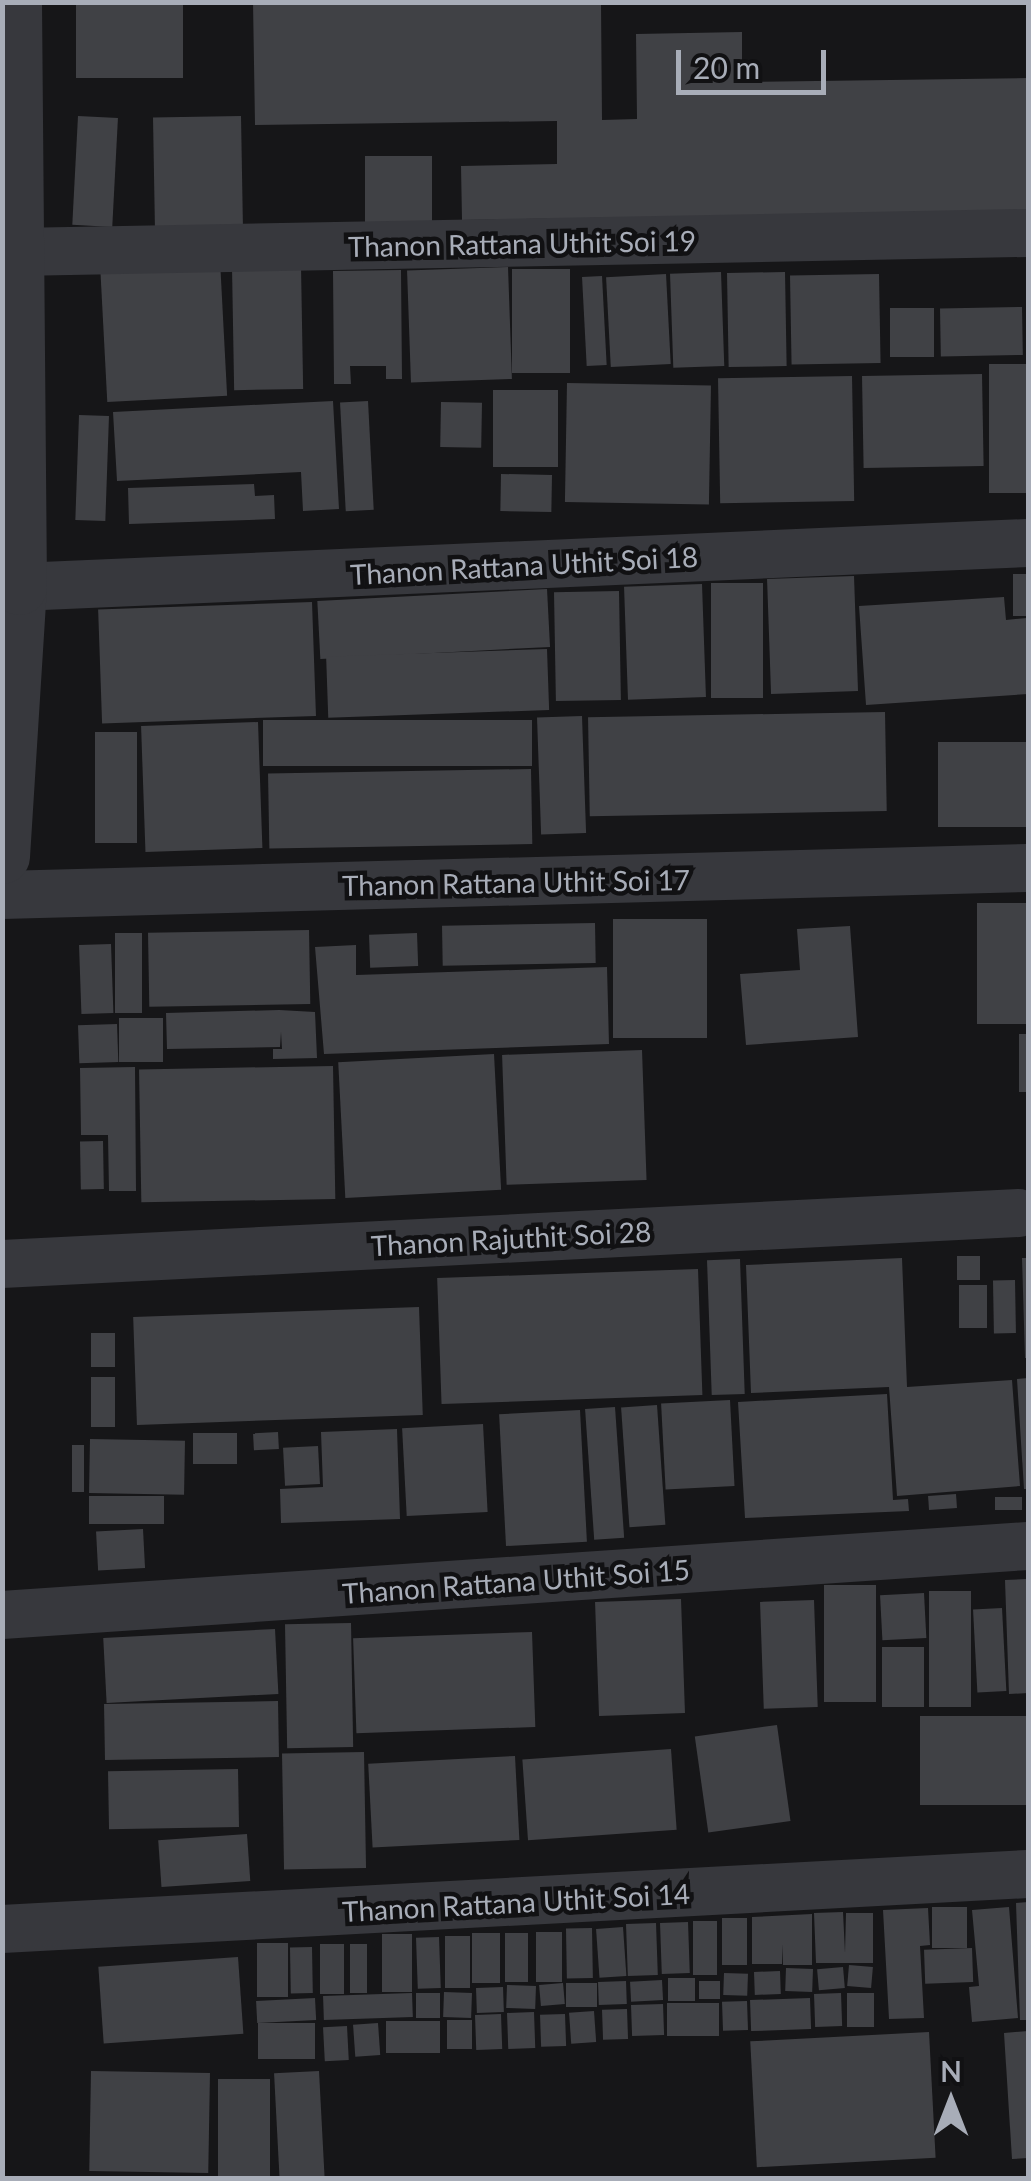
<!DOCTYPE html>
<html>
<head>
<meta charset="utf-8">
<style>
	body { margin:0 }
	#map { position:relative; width:1031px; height:2181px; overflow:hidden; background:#161618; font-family:Lato,sans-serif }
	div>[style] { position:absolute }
	.building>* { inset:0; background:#404145; transform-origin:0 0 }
	.minor>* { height:48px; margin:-24px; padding:0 24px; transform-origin:24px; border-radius:24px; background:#37383d }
	.tertiary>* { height:55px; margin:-27.5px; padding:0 27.5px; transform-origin:27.5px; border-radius:27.5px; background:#37383d }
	span { translate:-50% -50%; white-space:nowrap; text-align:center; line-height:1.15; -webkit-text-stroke:9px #111113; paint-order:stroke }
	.street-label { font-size:28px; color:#a8adb8 }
	.frame { position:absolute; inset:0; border:5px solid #a8adb8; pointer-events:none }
	.north { position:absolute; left:901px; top:2051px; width:100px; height:100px; -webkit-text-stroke:8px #111113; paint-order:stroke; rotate:0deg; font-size:28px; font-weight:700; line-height:40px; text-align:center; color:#a8adb8 }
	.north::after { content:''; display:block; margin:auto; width:35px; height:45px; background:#a8adb8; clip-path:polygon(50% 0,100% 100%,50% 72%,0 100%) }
	.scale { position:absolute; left:676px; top:50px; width:150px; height:45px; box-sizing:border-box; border:5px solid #a8adb8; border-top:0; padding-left:12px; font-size:30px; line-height:35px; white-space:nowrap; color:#a8adb8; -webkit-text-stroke:8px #111113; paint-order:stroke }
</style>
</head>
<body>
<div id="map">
	<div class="building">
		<div style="left:76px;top:2px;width:107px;height:76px"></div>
		<div style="clip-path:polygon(253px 2px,601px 2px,602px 120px,637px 119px,636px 34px,742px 32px,742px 82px,1028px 78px,1028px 211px,462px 220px,461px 166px,557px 164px,557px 121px,255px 125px)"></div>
		<div style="left:78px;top:116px;width:40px;height:109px;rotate:3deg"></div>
		<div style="left:241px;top:116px;width:113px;height:88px;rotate:89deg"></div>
		<div style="left:432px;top:156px;width:72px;height:67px;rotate:90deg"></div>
		<div style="left:220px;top:260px;width:136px;height:120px;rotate:87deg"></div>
		<div style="left:301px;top:266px;width:123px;height:69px;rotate:89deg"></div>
		<div style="left:508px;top:267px;width:112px;height:101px;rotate:88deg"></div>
		<div style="left:512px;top:269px;width:58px;height:104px"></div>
		<div style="clip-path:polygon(401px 270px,402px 379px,386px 379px,386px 366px,350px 366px,351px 384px,334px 384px,333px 271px)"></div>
		<div style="left:721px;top:272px;width:94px;height:51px;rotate:88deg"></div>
		<div style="left:785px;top:272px;width:94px;height:58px;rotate:89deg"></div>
		<div style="left:666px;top:274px;width:90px;height:60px;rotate:87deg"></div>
		<div style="left:879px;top:274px;width:89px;height:89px;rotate:89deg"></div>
		<div style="left:602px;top:276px;width:89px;height:20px;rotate:87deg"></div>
		<div style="left:1022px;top:307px;width:48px;height:82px;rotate:89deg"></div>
		<div style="left:934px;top:308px;width:49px;height:44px;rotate:90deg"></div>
		<div style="left:1028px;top:364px;width:129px;height:39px;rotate:90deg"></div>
		<div style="left:982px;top:374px;width:92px;height:120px;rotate:89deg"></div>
		<div style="left:852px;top:376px;width:125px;height:134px;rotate:89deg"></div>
		<div style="left:567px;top:383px;width:144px;height:119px;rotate:1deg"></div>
		<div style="left:493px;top:390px;width:65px;height:77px"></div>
		<div style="clip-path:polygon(333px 401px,339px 509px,303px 511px,301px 472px,117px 481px,113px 412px)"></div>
		<div style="left:368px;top:401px;width:109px;height:28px;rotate:87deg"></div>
		<div style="left:441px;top:402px;width:41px;height:45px;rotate:1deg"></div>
		<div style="left:79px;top:415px;width:30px;height:105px;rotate:2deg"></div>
		<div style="left:501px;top:474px;width:51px;height:37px;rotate:1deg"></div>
		<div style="clip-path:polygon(254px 484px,255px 496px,274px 495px,275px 519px,129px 524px,128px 488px)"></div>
		<div style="left:1028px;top:574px;width:42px;height:15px;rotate:90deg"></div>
		<div style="left:854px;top:576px;width:115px;height:87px;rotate:88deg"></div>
		<div style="left:711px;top:583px;width:52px;height:115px"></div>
		<div style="left:702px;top:584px;width:113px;height:78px;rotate:88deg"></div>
		<div style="left:547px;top:589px;width:58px;height:230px;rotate:87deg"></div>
		<div style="left:619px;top:591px;width:109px;height:65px;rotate:89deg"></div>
		<div style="clip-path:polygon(1004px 597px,1006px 620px,1027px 618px,1028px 694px,866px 705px,859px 606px)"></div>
		<div style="left:312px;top:602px;width:114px;height:214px;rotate:88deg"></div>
		<div style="left:547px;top:649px;width:61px;height:221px;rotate:88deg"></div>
		<div style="left:885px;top:712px;width:99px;height:297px;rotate:89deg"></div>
		<div style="left:582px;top:716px;width:117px;height:45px;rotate:88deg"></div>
		<div style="left:532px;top:720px;width:46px;height:269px;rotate:90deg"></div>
		<div style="left:258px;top:722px;width:126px;height:117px;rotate:88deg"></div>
		<div style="left:95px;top:732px;width:42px;height:111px"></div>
		<div style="left:1028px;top:742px;width:85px;height:90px;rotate:90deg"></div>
		<div style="left:531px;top:769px;width:75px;height:263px;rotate:89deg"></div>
		<div style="left:977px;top:903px;width:51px;height:121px"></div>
		<div style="left:613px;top:919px;width:94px;height:119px"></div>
		<div style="left:595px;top:923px;width:40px;height:153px;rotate:89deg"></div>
		<div style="clip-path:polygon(850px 926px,858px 1037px,746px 1045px,740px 974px,800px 970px,797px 929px)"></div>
		<div style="left:309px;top:930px;width:74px;height:161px;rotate:89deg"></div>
		<div style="left:115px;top:933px;width:27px;height:80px"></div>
		<div style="left:417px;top:933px;width:33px;height:48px;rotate:88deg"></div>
		<div style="left:111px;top:944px;width:69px;height:32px;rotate:88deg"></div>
		<div style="clip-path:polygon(356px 945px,356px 975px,607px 967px,609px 1044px,324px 1054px,315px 947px)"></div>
		<div style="clip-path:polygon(279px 1010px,315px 1012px,317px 1058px,273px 1059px,273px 1049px,282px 1049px,281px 1032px,280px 1047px,167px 1049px,166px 1013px)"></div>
		<div style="left:163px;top:1018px;width:44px;height:44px;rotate:90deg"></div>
		<div style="left:117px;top:1024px;width:38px;height:39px;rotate:88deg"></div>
		<div style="left:1019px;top:1034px;width:9px;height:58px"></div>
		<div style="left:642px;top:1050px;width:130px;height:140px;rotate:88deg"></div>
		<div style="left:494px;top:1054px;width:136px;height:156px;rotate:87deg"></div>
		<div style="left:333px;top:1066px;width:133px;height:194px;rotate:89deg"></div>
		<div style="clip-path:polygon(135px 1067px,136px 1191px,109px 1191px,108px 1135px,81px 1135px,80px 1068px)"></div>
		<div style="left:103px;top:1141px;width:48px;height:23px;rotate:89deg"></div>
		<div style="left:980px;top:1256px;width:24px;height:23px;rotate:90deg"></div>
		<div style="clip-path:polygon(902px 1258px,907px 1387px,1012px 1380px,1020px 1486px,897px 1496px,889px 1387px,751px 1393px,746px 1265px)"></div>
		<div style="clip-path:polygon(1022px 1258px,1028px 1258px,1028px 1358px,1025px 1358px)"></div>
		<div style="left:740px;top:1259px;width:135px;height:33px;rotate:88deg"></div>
		<div style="left:698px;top:1269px;width:126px;height:261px;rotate:88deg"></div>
		<div style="left:1015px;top:1280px;width:53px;height:22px;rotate:89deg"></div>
		<div style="left:959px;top:1285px;width:28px;height:43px"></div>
		<div style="left:419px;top:1307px;width:108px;height:286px;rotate:88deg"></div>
		<div style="left:91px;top:1333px;width:24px;height:34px"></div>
		<div style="left:91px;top:1377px;width:24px;height:50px"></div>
		<div style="clip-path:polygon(1028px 1378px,1028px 1489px,1024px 1489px,1017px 1379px)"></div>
		<div style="clip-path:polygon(887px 1394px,893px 1500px,908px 1499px,909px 1511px,745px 1518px,738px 1402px)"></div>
		<div style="left:730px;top:1400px;width:86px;height:69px;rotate:87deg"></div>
		<div style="left:657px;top:1405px;width:120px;height:36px;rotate:86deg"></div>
		<div style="left:615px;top:1407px;width:131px;height:30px;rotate:86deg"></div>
		<div style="left:580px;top:1410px;width:132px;height:81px;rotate:87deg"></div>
		<div style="left:483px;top:1424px;width:88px;height:81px;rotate:87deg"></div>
		<div style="clip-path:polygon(397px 1429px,400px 1519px,281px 1523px,280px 1489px,323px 1487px,321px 1432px)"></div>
		<div style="left:278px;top:1432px;width:17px;height:25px;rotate:87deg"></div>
		<div style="left:237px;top:1433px;width:31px;height:44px;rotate:90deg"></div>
		<div style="left:90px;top:1439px;width:95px;height:54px;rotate:1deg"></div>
		<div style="left:72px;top:1445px;width:12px;height:47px"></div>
		<div style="left:318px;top:1446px;width:38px;height:35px;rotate:87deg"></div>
		<div style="left:956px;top:1494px;width:14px;height:28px;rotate:86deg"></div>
		<div style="left:89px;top:1496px;width:75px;height:28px"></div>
		<div style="left:995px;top:1497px;width:27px;height:13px"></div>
		<div style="left:143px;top:1529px;width:39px;height:47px;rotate:87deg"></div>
		<div style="clip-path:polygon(1028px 1579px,1028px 1693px,1009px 1694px,1005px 1580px)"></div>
		<div style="left:824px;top:1585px;width:52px;height:117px"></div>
		<div style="left:929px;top:1591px;width:42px;height:116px"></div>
		<div style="left:924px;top:1593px;width:45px;height:44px;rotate:87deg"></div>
		<div style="left:681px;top:1599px;width:114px;height:86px;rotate:88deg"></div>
		<div style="left:814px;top:1600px;width:107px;height:54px;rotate:88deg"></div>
		<div style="left:1002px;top:1608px;width:83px;height:29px;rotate:87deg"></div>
		<div style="left:351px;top:1623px;width:124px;height:66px;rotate:89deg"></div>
		<div style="left:275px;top:1629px;width:65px;height:172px;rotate:87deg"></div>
		<div style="left:532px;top:1632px;width:95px;height:179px;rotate:88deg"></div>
		<div style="left:882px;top:1647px;width:42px;height:60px"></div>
		<div style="left:278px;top:1701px;width:56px;height:174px;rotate:89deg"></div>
		<div style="left:1028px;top:1716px;width:89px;height:108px;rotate:90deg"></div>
		<div style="left:777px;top:1725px;width:97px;height:83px;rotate:82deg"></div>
		<div style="left:671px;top:1749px;width:81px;height:149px;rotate:86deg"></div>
		<div style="left:364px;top:1752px;width:116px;height:82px;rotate:89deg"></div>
		<div style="left:515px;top:1756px;width:84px;height:147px;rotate:87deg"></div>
		<div style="left:238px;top:1769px;width:58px;height:130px;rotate:89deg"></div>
		<div style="left:247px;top:1834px;width:47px;height:89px;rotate:86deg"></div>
		<div style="clip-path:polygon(1028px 1902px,1028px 2020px,1020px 2020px,1016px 1903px)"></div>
		<div style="left:932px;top:1907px;width:35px;height:41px"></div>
		<div style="clip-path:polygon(1009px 1907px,1018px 2018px,972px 2022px,969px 1987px,979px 1986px,972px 1910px)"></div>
		<div style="clip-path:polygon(928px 1908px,930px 1945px,920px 1946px,924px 2018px,889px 2019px,883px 1910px)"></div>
		<div style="clip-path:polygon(843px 1912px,845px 1953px,846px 1913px,873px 1913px,873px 1963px,816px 1963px,814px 1913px)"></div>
		<div style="clip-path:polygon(812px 1914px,812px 1965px,783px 1965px,783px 1944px,782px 1964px,752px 1964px,752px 1917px)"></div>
		<div style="left:722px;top:1918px;width:25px;height:47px"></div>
		<div style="left:717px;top:1921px;width:54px;height:24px;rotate:90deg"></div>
		<div style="left:688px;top:1922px;width:51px;height:28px;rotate:88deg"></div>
		<div style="left:656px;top:1923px;width:52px;height:30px;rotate:88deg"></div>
		<div style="left:623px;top:1927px;width:49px;height:27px;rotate:86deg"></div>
		<div style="left:592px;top:1928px;width:50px;height:26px;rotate:89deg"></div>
		<div style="left:536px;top:1932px;width:26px;height:50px"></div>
		<div style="left:472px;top:1933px;width:28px;height:50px"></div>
		<div style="left:505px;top:1933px;width:23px;height:49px"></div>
		<div style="left:382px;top:1934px;width:30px;height:58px"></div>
		<div style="left:445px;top:1936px;width:25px;height:52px"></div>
		<div style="left:439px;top:1937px;width:51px;height:23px;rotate:88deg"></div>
		<div style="left:257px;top:1943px;width:31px;height:54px"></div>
		<div style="left:320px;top:1944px;width:24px;height:50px"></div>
		<div style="left:350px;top:1944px;width:17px;height:49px"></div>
		<div style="left:312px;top:1947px;width:46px;height:22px;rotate:89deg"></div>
		<div style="left:972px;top:1948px;width:34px;height:48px;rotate:88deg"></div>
		<div style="left:238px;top:1957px;width:77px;height:140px;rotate:86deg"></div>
		<div style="left:849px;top:1965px;width:24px;height:21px;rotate:5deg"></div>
		<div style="left:843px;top:1967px;width:21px;height:26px;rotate:85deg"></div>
		<div style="left:786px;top:1968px;width:27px;height:23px;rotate:2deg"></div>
		<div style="left:780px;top:1971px;width:23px;height:26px;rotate:88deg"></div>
		<div style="left:724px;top:1973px;width:24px;height:22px;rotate:2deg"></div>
		<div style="left:668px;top:1978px;width:27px;height:23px"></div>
		<div style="left:662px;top:1980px;width:20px;height:32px;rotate:87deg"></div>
		<div style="left:626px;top:1981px;width:23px;height:28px;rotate:88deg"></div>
		<div style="left:699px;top:1981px;width:21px;height:18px"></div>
		<div style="left:563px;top:1983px;width:21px;height:24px;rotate:85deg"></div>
		<div style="left:566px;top:1983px;width:31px;height:24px"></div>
		<div style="left:507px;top:1985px;width:29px;height:23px;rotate:2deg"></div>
		<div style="left:503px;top:1987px;width:25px;height:27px;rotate:88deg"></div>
		<div style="left:444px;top:1992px;width:28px;height:25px;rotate:2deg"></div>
		<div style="left:412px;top:1993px;width:24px;height:89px;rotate:88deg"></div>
		<div style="left:416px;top:1993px;width:24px;height:25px"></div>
		<div style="left:841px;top:1993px;width:33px;height:27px;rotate:88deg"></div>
		<div style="left:847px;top:1993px;width:27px;height:34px"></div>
		<div style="left:315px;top:1998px;width:22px;height:59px;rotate:87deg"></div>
		<div style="left:810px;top:1998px;width:31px;height:60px;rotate:88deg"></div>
		<div style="left:747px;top:2001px;width:29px;height:25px;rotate:88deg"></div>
		<div style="left:719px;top:2003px;width:33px;height:52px;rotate:90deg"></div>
		<div style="left:663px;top:2004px;width:31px;height:32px;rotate:88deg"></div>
		<div style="left:627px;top:2009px;width:30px;height:25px;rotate:88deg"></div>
		<div style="left:594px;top:2011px;width:31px;height:25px;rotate:86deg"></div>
		<div style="left:534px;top:2012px;width:36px;height:27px;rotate:88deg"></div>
		<div style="left:501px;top:2014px;width:35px;height:26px;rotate:88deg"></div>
		<div style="left:565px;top:2014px;width:32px;height:25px;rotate:88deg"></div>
		<div style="left:472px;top:2020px;width:29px;height:25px;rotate:90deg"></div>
		<div style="left:386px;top:2021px;width:54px;height:32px"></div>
		<div style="left:258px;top:2023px;width:57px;height:36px"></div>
		<div style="left:378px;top:2023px;width:32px;height:25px;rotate:86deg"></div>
		<div style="left:347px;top:2026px;width:34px;height:24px;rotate:87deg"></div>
		<div style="clip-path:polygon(1028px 2031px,1028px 2158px,1012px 2159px,1004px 2033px)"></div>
		<div style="left:929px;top:2032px;width:126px;height:179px;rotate:87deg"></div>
		<div style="left:91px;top:2071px;width:119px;height:100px;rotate:1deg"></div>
		<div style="left:319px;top:2071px;width:107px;height:45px;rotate:87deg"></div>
		<div style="left:218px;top:2079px;width:52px;height:99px"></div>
	</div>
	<div class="minor">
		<div style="left:16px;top:252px;width:1012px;rotate:-1.08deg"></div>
		<div style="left:19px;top:587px;width:1010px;rotate:-2.5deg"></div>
		<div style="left:2px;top:895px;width:1026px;rotate:-1.51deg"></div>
		<div style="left:2px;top:1264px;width:1018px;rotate:-2.87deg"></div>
		<div style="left:2px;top:1615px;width:1028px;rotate:-3.85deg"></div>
		<div style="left:2px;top:1929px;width:1027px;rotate:-3.07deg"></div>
	</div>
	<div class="tertiary">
		<div style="left:2px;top:856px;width:270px;rotate:-86.4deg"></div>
		<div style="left:19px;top:587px;width:585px;rotate:-90.49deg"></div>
	</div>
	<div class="street-label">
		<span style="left:522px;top:243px;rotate:-1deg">Thanon Rattana Uthit Soi 19</span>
		<span style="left:524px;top:565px;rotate:-3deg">Thanon Rattana Uthit Soi 18</span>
		<span style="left:516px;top:882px;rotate:-1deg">Thanon Rattana Uthit Soi 17</span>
		<span style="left:511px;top:1238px;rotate:-3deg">Thanon Rajuthit Soi 28</span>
		<span style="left:516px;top:1581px;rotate:-4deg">Thanon Rattana Uthit Soi 15</span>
		<span style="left:516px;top:1902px;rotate:-3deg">Thanon Rattana Uthit Soi 14</span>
	</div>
	<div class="frame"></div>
	<div class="north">N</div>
	<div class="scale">20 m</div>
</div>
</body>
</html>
